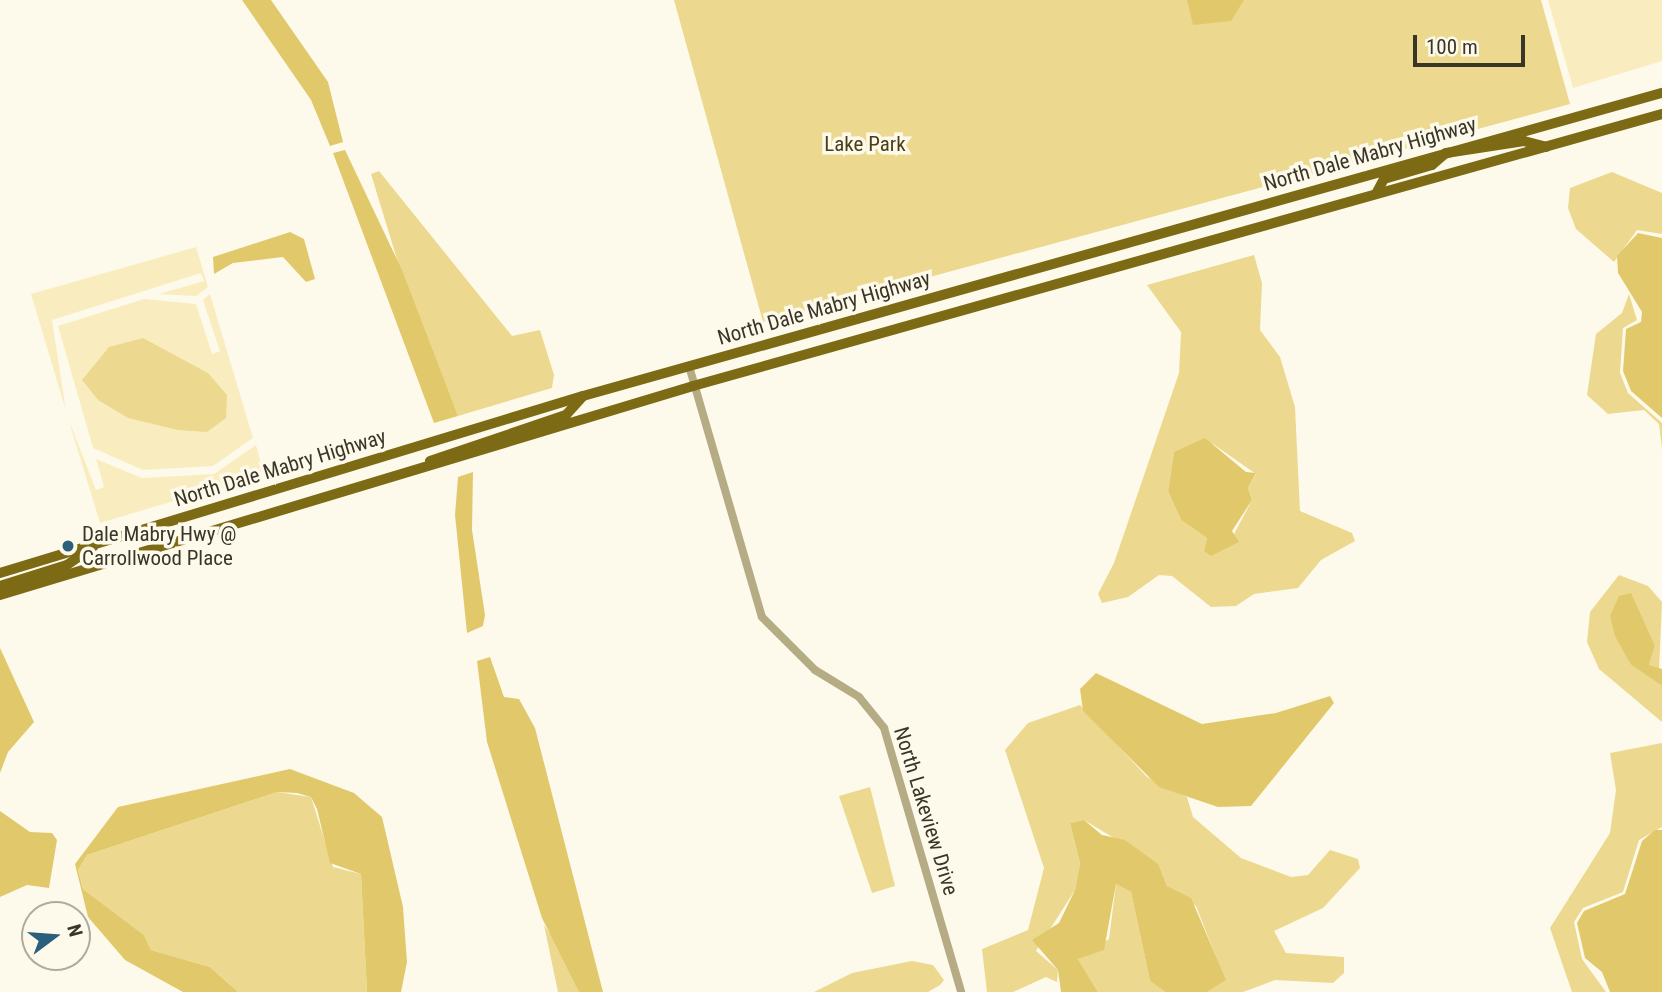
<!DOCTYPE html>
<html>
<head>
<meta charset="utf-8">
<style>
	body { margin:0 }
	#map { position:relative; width:1662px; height:992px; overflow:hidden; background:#fdfaeb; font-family:"Roboto Condensed",sans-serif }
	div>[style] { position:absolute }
	.built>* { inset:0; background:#f9edc0 }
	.green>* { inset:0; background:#ecd98f }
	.water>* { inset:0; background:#e1c96b }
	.minor>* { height:8px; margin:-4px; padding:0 4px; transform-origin:4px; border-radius:4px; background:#b5ab85 }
	.major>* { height:10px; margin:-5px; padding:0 5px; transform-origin:5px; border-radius:5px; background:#7d6a15 }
	.dots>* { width:19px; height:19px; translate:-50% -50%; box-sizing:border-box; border:4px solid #fdfaeb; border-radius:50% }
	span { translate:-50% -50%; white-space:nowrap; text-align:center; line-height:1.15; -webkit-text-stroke:7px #fdfaeb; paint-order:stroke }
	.park-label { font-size:21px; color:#4a4018 }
	.street-label { font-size:21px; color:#393527 }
	.poi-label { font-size:21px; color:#393527 }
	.left { translate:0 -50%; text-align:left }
	.north { position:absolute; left:21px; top:901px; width:70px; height:70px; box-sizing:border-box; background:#fdfaeb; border:2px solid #afab9d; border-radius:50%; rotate:74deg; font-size:19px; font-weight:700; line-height:28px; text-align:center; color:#393527 }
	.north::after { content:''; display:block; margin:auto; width:24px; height:32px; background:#2b607c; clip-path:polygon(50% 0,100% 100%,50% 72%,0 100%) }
	.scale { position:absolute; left:1413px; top:35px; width:112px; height:32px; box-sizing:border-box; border:4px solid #393527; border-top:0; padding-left:9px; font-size:21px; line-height:24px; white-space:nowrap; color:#393527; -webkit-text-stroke:5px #fdfaeb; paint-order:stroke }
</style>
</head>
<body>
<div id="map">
	<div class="built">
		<div style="clip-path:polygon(1548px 0,1662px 0,1662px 61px,1573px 88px)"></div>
		<div style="clip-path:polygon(196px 247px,208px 287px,196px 296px,159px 294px,204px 281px,201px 273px,52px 320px,66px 411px,31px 294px)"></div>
		<div style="clip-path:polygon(evenodd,210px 294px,253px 438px,213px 466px,143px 470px,93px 448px,58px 326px,144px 299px,196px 304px,212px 354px,220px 351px,203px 300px,210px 294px,82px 379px,178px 430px,98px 400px,82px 379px)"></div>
		<div style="clip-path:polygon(68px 418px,96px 490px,104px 487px,96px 459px,142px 478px,214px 474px,256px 445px,264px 474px,100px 523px)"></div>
	</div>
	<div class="green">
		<div style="clip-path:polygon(674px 0,1541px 0,1570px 104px,763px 322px)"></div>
		<div style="clip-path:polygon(379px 171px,512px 336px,540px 330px,554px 375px,552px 388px,458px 416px,403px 279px,371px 174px)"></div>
		<div style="clip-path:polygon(1612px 172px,1662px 193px,1662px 234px,1637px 230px,1614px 262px,1576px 229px,1568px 208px,1570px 188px)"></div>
		<div style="clip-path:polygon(evenodd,1254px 255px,1262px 283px,1260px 330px,1280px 357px,1295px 407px,1300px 511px,1352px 533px,1355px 541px,1321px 560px,1298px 588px,1254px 594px,1236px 606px,1211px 607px,1172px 576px,1159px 575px,1128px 597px,1102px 603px,1098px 594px,1114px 563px,1179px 373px,1181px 332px,1147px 285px,1254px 255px,1213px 444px,1256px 474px,1248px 488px,1252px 500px,1233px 536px,1204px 551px,1207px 538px,1181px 520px,1168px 491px,1174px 452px,1213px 444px)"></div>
		<div style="clip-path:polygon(1629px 294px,1637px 320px,1623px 328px,1620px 373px,1628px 393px,1662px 423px,1662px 449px,1659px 424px,1644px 410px,1608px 414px,1587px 395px,1596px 334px,1622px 313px)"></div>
		<div style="clip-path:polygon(143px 338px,208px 373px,227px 395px,226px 418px,207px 432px,178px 430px,128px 418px,98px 400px,82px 380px,109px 347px)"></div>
		<div style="clip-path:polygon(1619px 575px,1648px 586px,1662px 602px,1659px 671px,1649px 665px,1655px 646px,1634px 607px,1610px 616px,1631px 665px,1662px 686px,1662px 722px,1599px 669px,1587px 642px,1590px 612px)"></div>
		<div style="clip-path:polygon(1080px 705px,1147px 777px,1187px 797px,1193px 817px,1241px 858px,1291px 877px,1308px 875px,1330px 850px,1358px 859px,1360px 868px,1323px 908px,1274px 931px,1286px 953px,1344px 957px,1344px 973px,1333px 983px,1275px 980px,1243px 992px,1207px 992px,1225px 980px,1196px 906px,1167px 886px,1157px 864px,1084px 820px,1070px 823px,1080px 863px,1075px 890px,1036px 951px,1058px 970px,1057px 982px,1046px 977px,1013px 992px,987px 992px,982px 949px,1028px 930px,1044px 868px,1005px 750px,1028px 723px)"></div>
		<div style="clip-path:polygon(1662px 743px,1662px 827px,1639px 840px,1623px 892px,1583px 908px,1574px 922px,1582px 959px,1606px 992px,1572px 992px,1550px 928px,1610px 833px,1616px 790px,1610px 753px)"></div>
		<div style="clip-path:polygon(870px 787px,895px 886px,872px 893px,839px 796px)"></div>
		<div style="clip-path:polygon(277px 792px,311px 797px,333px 867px,361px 874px,367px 992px,238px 992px,210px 967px,151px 950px,144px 935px,83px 889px,78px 870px,87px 855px)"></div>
		<div style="clip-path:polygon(1116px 884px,1131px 892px,1150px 981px,1165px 992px,1098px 992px,1078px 959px,1109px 939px)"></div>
		<div style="clip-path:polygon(544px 925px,564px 954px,579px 992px,558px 992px)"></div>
		<div style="clip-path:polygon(912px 961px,933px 965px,944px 980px,940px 985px,928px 992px,814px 992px,852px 973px)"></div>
	</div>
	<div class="water">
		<div style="clip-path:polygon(242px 0,271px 0,328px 82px,343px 142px,330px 146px,311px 100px)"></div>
		<div style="clip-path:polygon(1187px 0,1244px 0,1231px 21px,1193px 25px)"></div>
		<div style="clip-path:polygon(345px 150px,402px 270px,458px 416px,434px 423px,333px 153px)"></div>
		<div style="clip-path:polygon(290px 232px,304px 239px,315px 279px,306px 282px,283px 257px,233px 263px,214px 274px,213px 257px)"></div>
		<div style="clip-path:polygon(1638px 233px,1662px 238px,1662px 418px,1631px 391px,1623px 371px,1626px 329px,1641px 322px,1642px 312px,1618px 273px,1617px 256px)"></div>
		<div style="clip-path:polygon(1205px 438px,1246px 472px,1256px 473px,1248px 488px,1252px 500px,1232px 531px,1239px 542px,1211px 556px,1204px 551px,1207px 538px,1181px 520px,1168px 491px,1174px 452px)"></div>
		<div style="clip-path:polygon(473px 472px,472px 530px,485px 615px,483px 626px,467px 633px,455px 515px,458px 477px)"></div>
		<div style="clip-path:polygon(1631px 593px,1655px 646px,1649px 665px,1662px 669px,1662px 686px,1631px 665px,1615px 636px,1610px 616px,1619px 596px)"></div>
		<div style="clip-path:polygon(0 648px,34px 722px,8px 752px,0 773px)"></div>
		<div style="clip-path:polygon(490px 657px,504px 697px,519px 699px,535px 728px,603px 992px,579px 992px,542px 918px,487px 742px,477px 661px)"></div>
		<div style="clip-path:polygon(1096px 673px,1202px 724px,1276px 713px,1330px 696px,1334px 703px,1251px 806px,1218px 807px,1159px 787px,1083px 711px,1080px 689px)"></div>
		<div style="clip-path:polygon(290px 769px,354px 793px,382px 817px,403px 907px,407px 962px,401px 992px,367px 992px,361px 874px,330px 863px,317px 809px,311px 797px,297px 793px,277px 792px,87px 855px,78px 870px,83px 889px,144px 935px,151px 950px,210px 967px,238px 992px,183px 992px,125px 960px,88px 917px,75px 864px,118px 807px)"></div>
		<div style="clip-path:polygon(0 811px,30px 832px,52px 833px,57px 840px,49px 888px,27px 885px,0 897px)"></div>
		<div style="clip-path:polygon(1084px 820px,1102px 835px,1125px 840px,1158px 864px,1167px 886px,1191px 898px,1226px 980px,1207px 992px,1165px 992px,1150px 981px,1131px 892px,1116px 884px,1104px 950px,1078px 959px,1098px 992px,1061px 992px,1058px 970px,1032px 940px,1059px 923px,1075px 890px,1080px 863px,1070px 823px)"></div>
		<div style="clip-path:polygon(1655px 830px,1662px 830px,1662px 992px,1610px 992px,1602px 972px,1585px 958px,1577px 923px,1584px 911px,1625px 894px,1642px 841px)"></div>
	</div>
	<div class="minor">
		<div style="left:689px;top:366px;width:261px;rotate:73.8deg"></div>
		<div style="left:762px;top:617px;width:75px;rotate:45deg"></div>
		<div style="left:815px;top:670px;width:52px;rotate:31.5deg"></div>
		<div style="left:859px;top:697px;width:40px;rotate:51deg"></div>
		<div style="left:884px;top:728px;width:275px;rotate:73.7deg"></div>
	</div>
	<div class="major">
		<div style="left:1377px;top:192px;width:15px;rotate:-62deg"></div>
		<div style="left:1384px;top:179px;width:50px;rotate:-16.3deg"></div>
		<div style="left:1432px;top:165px;width:18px;rotate:-41deg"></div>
		<div style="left:1446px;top:153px;width:79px;rotate:-8.7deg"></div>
		<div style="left:1524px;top:141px;width:23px;rotate:15deg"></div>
		<div style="left:430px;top:461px;width:144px;rotate:-18.7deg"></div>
		<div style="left:566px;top:415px;width:25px;rotate:-48deg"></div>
		<div style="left:0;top:573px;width:609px;rotate:-16.89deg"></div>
		<div style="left:583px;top:396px;width:1121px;rotate:-15.69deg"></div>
		<div style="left:0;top:586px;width:70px;rotate:-17.4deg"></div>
		<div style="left:67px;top:565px;width:32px;rotate:-35deg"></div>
		<div style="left:0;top:595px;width:724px;rotate:-16.78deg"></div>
		<div style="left:693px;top:386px;width:1006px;rotate:-15.68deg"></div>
	</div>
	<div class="dots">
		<div style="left:68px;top:546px;background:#2b607c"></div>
	</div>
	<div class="park-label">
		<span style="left:865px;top:144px">Lake Park</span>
	</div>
	<div class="street-label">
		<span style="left:1370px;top:154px;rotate:-16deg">North Dale Mabry Highway</span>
		<span style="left:824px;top:308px;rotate:-16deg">North Dale Mabry Highway</span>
		<span style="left:280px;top:468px;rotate:-17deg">North Dale Mabry Highway</span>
		<span style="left:926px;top:811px;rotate:73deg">North Lakeview Drive</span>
	</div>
	<div class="poi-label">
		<span class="left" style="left:82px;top:546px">Dale Mabry Hwy @<br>Carrollwood Place</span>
	</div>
	<div class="north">N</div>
	<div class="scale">100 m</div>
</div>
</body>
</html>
